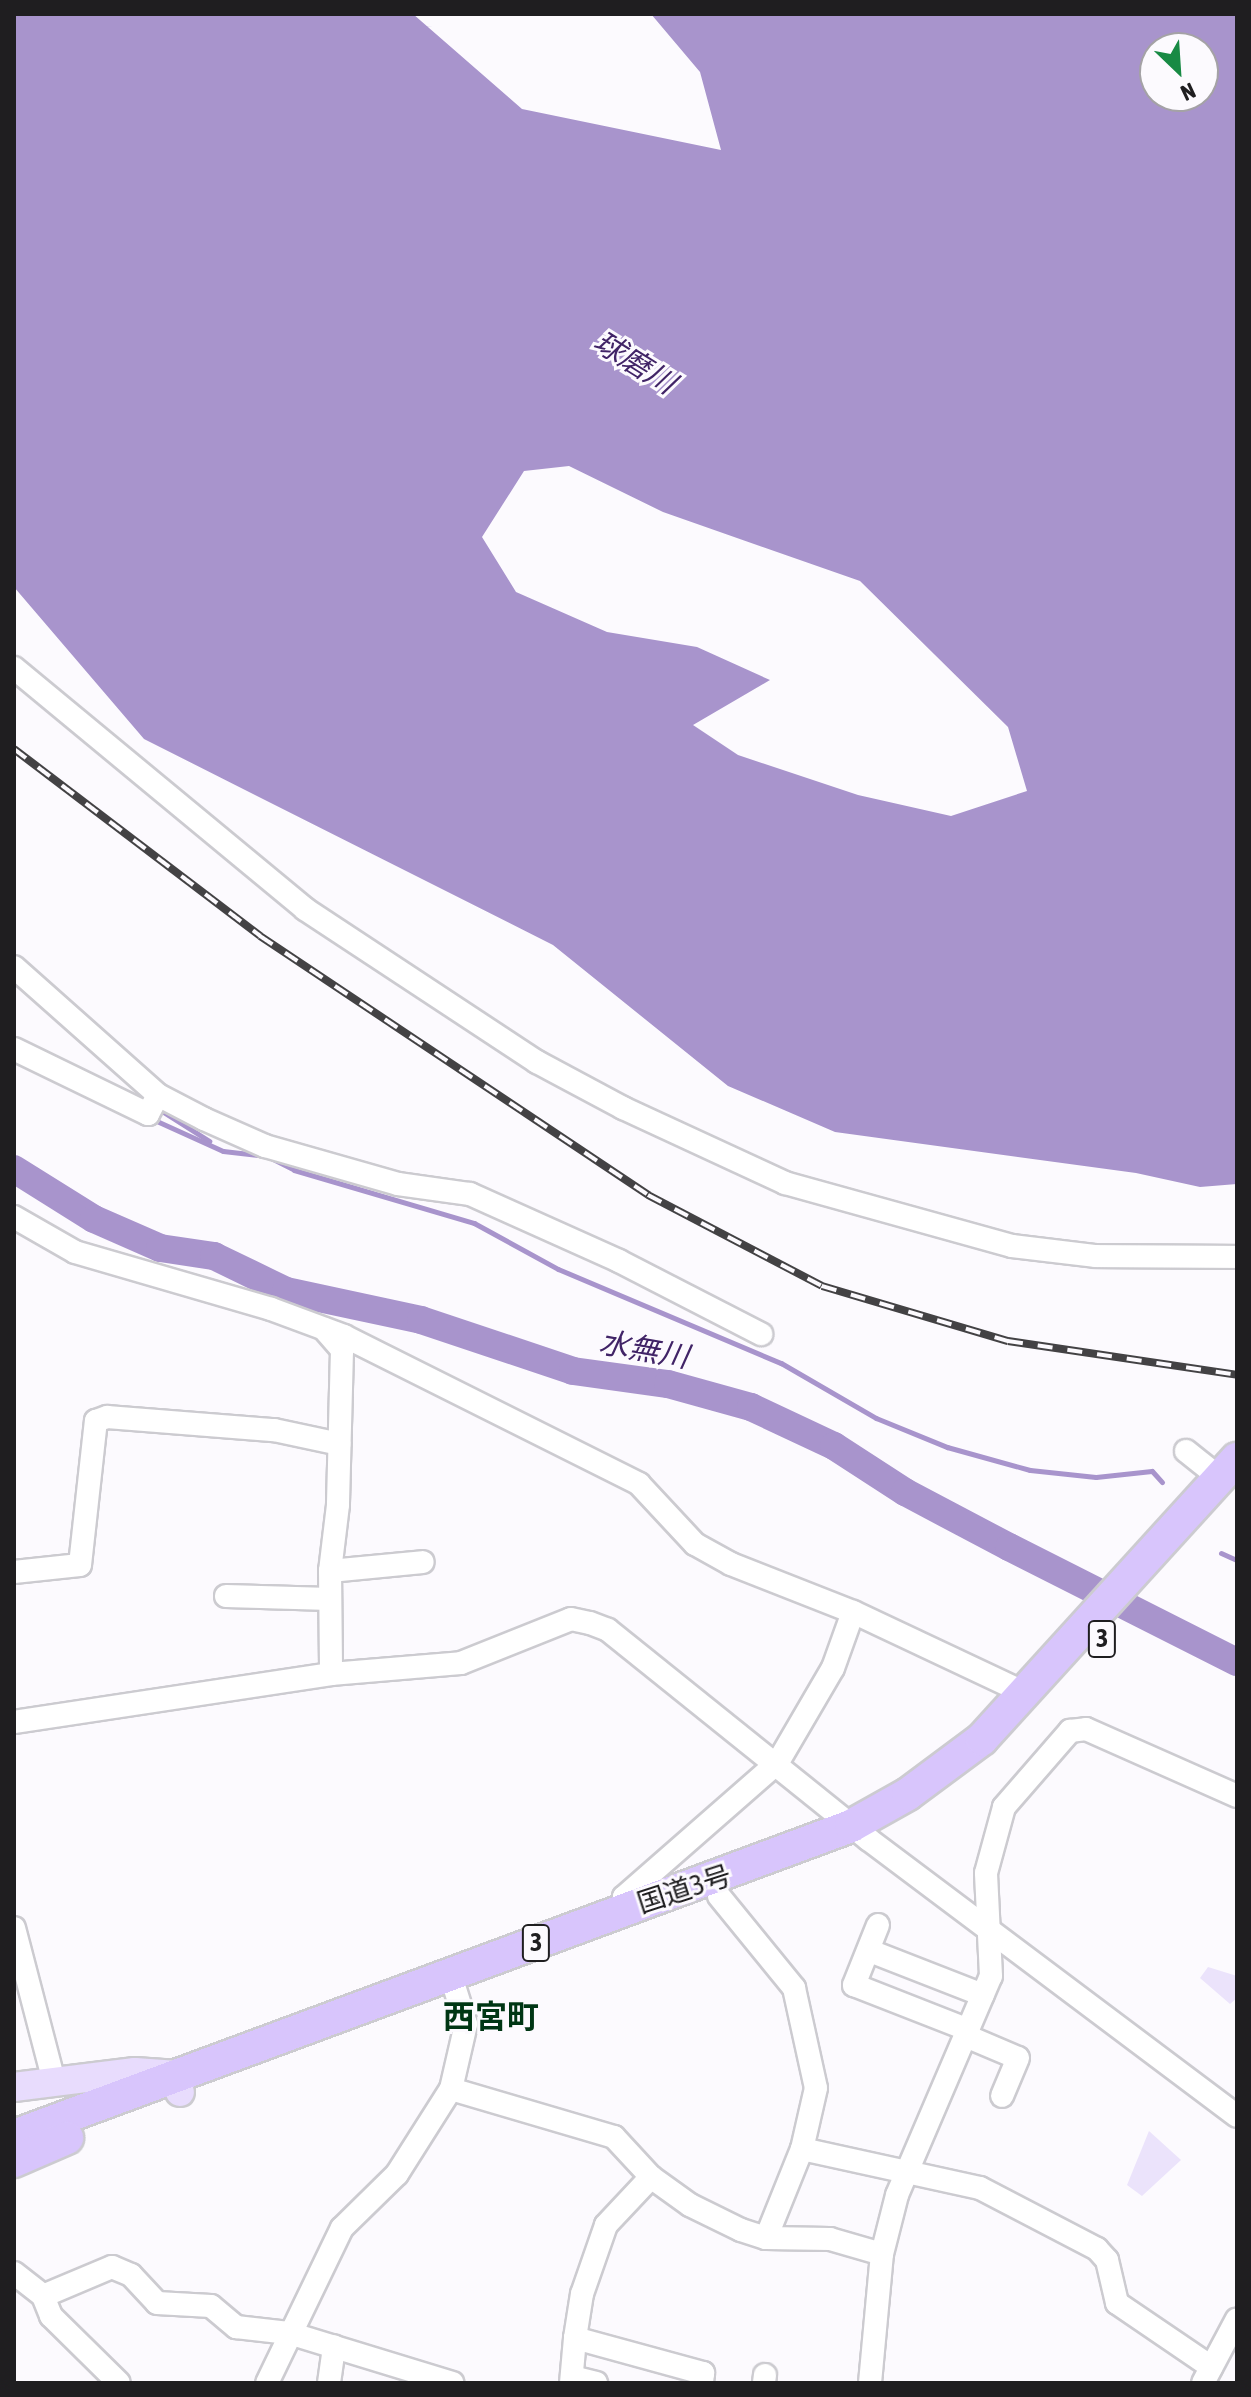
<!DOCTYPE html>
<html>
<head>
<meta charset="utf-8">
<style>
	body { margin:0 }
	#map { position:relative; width:1251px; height:2397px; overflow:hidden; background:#fcfafe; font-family:"Asap Condensed","Noto Sans JP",sans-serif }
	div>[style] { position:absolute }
	.green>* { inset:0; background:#ebe3fb }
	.water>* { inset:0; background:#a894cc }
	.stream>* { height:5px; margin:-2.5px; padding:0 2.5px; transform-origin:2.5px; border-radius:2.5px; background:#a894cc }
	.river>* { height:28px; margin:-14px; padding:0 14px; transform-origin:14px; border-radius:14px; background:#a894cc }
	.roads { filter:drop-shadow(2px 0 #cccbd0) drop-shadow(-2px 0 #cccbd0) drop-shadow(0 2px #cccbd0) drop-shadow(0 -2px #cccbd0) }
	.minor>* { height:22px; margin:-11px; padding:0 11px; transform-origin:11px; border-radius:11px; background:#fff }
	.major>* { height:28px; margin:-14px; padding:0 14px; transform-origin:14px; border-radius:14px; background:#e8dcfd }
	.highway>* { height:32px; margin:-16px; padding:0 16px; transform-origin:16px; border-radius:16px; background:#d8c5fc }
	.rail>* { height:8px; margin-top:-4px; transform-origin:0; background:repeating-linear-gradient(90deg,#fcfafe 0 15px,#434244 0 30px); box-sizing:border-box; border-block:2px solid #434244 }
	span { translate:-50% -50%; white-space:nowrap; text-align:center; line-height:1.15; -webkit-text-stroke:6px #fcfafe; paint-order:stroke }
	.shield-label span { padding:2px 6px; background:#fcfafe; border:2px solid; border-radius:6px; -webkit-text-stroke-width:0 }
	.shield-label { font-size:26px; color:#1f1e20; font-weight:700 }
	.street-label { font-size:28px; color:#1f1e20 }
	.water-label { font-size:30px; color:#412467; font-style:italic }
	.quarter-label { font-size:32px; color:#003614; font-weight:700 }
	.frame { position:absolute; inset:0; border:16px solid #1f1e20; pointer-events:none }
	.north { position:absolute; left:1139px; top:32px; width:80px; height:80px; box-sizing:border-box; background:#fcfafe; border:2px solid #a4a2a5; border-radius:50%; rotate:155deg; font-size:22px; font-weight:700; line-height:32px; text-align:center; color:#1f1e20 }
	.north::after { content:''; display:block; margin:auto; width:28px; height:36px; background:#188a44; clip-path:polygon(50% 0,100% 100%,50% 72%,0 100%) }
</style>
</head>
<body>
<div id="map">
	<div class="green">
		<div style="clip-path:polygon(1208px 1967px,1237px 1976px,1237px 1998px,1230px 2004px,1200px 1978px)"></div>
		<div style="clip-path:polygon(1149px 2131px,1181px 2160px,1142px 2196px,1127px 2185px)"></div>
	</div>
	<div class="water">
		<div style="clip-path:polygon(evenodd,14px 14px,413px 14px,522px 109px,721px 150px,700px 72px,651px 14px,1237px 14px,1237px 1184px,1200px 1187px,1136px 1173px,835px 1132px,728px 1086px,553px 945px,144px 739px,14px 587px,14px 14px,1155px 48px,1203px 48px,1203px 96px,1155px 96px,1155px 48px,14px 14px,569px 466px,663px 512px,860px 581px,1008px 727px,1027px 791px,951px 816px,858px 795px,738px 755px,693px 725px,770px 680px,697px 647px,607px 632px,516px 592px,482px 537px,524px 471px,569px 466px)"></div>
	</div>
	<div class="stream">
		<div style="left:157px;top:1108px;width:62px;rotate:32.4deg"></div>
		<div style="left:150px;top:1118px;width:80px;rotate:24.3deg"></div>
		<div style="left:223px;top:1151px;width:44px;rotate:6.5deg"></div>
		<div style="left:267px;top:1156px;width:30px;rotate:27deg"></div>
		<div style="left:294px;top:1170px;width:188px;rotate:16.4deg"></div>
		<div style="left:474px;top:1223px;width:96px;rotate:28.7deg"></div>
		<div style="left:558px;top:1269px;width:242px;rotate:22.9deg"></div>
		<div style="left:781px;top:1363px;width:110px;rotate:30.1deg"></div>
		<div style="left:876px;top:1418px;width:77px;rotate:22.2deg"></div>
		<div style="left:947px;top:1447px;width:86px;rotate:15.5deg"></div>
		<div style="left:1030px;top:1470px;width:66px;rotate:6.1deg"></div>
		<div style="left:1096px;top:1477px;width:56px;rotate:-6.1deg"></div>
		<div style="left:1152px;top:1471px;width:15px;rotate:48deg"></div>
		<div style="left:1221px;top:1553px;width:17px;rotate:24deg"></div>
	</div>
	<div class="river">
		<div style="left:14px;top:1169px;width:94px;rotate:32deg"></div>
		<div style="left:94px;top:1219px;width:72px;rotate:23.7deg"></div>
		<div style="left:160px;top:1248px;width:55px;rotate:8.4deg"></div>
		<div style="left:214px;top:1256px;width:80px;rotate:25.9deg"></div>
		<div style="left:286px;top:1291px;width:138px;rotate:12.1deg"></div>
		<div style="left:421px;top:1320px;width:160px;rotate:18.5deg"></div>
		<div style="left:573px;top:1371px;width:96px;rotate:7.8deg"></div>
		<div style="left:668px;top:1384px;width:86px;rotate:15.5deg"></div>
		<div style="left:751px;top:1407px;width:92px;rotate:25.2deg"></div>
		<div style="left:834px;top:1446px;width:85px;rotate:32.9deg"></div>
		<div style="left:905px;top:1492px;width:118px;rotate:27.9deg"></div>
		<div style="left:1009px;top:1547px;width:255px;rotate:26.8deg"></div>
	</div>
	<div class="roads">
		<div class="minor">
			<div style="left:14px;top:668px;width:378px;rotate:39.6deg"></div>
			<div style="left:305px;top:909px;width:278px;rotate:33.4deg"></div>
			<div style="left:537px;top:1062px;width:98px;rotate:28.1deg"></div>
			<div style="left:623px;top:1108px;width:179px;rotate:24.8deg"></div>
			<div style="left:785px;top:1183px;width:236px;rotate:15.5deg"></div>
			<div style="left:1012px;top:1246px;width:85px;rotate:6.8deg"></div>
			<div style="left:1096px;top:1256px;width:141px;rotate:0.4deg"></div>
			<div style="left:14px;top:967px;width:193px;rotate:41.6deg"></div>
			<div style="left:158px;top:1095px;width:52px;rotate:27.6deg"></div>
			<div style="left:204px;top:1119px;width:67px;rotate:23.9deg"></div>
			<div style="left:265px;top:1146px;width:138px;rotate:15.9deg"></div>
			<div style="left:398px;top:1184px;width:73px;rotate:7.9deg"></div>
			<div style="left:470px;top:1194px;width:163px;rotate:24.2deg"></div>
			<div style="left:619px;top:1261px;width:160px;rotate:27.2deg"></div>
			<div style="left:14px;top:1049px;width:149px;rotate:25.9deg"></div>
			<div style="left:148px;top:1114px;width:21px;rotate:-62deg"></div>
			<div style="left:14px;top:1217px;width:70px;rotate:29.8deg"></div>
			<div style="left:75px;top:1252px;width:204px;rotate:16.2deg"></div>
			<div style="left:271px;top:1309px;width:78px;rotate:20.3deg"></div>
			<div style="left:344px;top:1336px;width:330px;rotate:26.6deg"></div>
			<div style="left:639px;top:1484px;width:82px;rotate:47deg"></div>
			<div style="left:695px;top:1544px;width:41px;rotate:29.1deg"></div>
			<div style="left:731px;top:1564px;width:131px;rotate:21.5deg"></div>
			<div style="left:853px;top:1612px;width:192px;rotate:25.2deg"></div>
			<div style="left:324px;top:1329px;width:28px;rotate:49deg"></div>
			<div style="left:342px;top:1350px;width:155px;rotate:91.5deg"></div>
			<div style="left:338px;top:1505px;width:66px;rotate:96.9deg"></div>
			<div style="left:330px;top:1571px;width:103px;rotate:89.4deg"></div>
			<div style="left:1186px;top:1451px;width:43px;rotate:38.5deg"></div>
			<div style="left:330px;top:1571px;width:93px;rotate:-5.5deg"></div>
			<div style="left:14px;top:1572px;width:66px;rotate:-6.1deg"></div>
			<div style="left:80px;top:1565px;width:145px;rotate:-83.7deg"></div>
			<div style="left:96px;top:1421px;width:12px;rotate:-20deg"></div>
			<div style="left:107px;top:1417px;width:168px;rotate:4.5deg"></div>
			<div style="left:274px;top:1430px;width:67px;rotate:12deg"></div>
			<div style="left:226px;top:1596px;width:104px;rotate:1.7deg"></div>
			<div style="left:14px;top:1722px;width:321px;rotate:-8.6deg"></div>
			<div style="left:331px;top:1674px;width:130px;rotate:-4.8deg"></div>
			<div style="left:461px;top:1663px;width:118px;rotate:-21.8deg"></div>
			<div style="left:571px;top:1619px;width:19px;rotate:12deg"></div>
			<div style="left:590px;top:1623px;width:19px;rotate:21deg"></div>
			<div style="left:608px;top:1630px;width:334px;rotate:38.8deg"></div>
			<div style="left:868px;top:1839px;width:461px;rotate:36.9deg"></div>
			<div style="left:719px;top:1896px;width:119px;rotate:50.8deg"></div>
			<div style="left:794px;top:1988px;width:102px;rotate:77.6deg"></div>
			<div style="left:816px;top:2088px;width:63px;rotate:102.9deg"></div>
			<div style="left:623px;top:1909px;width:12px;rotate:-85deg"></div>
			<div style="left:624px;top:1897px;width:205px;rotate:-41.2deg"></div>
			<div style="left:778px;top:1762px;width:109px;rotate:-59.7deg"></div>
			<div style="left:833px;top:1668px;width:59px;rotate:-70.3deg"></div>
			<div style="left:878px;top:1925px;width:65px;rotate:111.8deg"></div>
			<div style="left:854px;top:1985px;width:123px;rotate:21.4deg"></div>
			<div style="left:14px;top:1928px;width:159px;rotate:75.4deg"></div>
			<div style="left:870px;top:1951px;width:121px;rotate:21.3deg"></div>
			<div style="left:966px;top:2036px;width:56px;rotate:22.9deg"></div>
			<div style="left:1018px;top:2058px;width:41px;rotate:112.8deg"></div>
			<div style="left:451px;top:2089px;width:170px;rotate:16.4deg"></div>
			<div style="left:614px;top:2137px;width:54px;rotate:47.2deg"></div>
			<div style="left:651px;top:2177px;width:48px;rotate:35.7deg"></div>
			<div style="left:690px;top:2205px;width:57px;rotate:26.1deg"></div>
			<div style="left:741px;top:2230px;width:26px;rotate:18deg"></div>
			<div style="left:766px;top:2238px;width:64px;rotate:0.9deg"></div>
			<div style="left:830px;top:2239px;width:54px;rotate:16.1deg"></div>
			<div style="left:766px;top:2238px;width:96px;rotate:-68deg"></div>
			<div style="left:802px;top:2149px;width:182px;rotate:12.4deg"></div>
			<div style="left:980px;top:2188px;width:132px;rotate:27.5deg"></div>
			<div style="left:1097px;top:2249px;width:15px;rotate:48deg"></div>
			<div style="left:1107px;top:2260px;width:44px;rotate:76.9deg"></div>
			<div style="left:1117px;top:2303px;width:114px;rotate:34.2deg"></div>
			<div style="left:14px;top:2273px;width:37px;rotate:38deg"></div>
			<div style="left:43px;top:2296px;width:22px;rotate:68deg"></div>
			<div style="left:51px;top:2316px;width:95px;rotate:44.6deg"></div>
			<div style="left:43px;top:2296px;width:75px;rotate:-22.8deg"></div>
			<div style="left:112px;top:2267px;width:21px;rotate:23deg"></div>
			<div style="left:131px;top:2275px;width:38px;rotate:47deg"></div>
			<div style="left:157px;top:2303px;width:54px;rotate:3.2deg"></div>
			<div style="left:211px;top:2306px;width:33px;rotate:40deg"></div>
			<div style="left:236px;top:2327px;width:53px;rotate:6.5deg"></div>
			<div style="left:289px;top:2333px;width:171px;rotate:17deg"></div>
			<div style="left:575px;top:2338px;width:45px;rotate:-81deg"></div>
			<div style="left:582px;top:2294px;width:73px;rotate:-70.8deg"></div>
			<div style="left:606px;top:2225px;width:66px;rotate:-46.8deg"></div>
			<div style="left:572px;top:2377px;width:25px;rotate:14deg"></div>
			<div style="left:267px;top:2383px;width:172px;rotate:-64.2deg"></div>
			<div style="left:342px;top:2228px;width:77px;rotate:-44.5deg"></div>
			<div style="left:397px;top:2174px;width:101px;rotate:-57.6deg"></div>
			<div style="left:451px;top:2089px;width:67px;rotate:-77deg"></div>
			<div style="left:466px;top:2024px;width:50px;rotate:-107.4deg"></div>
			<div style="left:329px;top:2383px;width:37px;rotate:-82deg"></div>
			<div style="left:571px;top:2383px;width:45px;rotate:-84.9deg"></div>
			<div style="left:575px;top:2338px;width:133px;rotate:15.3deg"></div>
			<div style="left:703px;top:2373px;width:10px;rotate:96deg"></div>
			<div style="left:764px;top:2383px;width:8px;rotate:-83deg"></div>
			<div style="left:870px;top:2383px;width:130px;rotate:-84.7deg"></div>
			<div style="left:882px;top:2254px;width:61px;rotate:-75.7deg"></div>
			<div style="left:897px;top:2195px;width:238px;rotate:-66.8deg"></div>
			<div style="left:991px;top:1976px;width:103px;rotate:-92.8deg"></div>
			<div style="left:986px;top:1873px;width:68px;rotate:-74.7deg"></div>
			<div style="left:1004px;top:1807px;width:101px;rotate:-49deg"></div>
			<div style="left:1070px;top:1731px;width:16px;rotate:-7deg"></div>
			<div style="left:1086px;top:1729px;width:165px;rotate:23.9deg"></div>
			<div style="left:1203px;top:2383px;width:72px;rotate:-62deg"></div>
		</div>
		<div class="major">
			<div style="left:14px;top:2087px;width:122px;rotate:-7.1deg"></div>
			<div style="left:135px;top:2072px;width:39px;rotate:4deg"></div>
			<div style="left:174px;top:2075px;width:18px;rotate:71deg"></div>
		</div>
		<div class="highway">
			<div style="left:14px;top:2136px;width:893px;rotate:-20.32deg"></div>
			<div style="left:851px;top:1826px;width:65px;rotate:-29.3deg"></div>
			<div style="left:908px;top:1794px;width:92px;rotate:-36.6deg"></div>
			<div style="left:982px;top:1739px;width:379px;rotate:-47.7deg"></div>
			<div style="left:14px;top:2161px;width:58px;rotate:-23.5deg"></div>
		</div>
	</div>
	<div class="rail">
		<div style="left:14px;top:749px;width:309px;rotate:37.2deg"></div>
		<div style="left:260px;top:936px;width:467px;rotate:33.7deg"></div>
		<div style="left:648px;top:1195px;width:196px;rotate:27.6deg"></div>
		<div style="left:822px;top:1286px;width:194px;rotate:16.5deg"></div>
		<div style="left:1008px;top:1341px;width:232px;rotate:8.4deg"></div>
	</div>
	<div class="shield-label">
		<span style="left:1102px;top:1639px">3</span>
		<span style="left:536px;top:1943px">3</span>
	</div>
	<div class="street-label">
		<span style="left:684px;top:1889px;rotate:-18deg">国道3号</span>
	</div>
	<div class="water-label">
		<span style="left:635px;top:362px;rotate:32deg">球磨川</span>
		<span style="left:644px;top:1349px;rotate:10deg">水無川</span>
	</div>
	<div class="quarter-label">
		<span style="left:491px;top:2017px">西宮町</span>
	</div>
	<div class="frame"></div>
	<div class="north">N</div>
</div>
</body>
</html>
